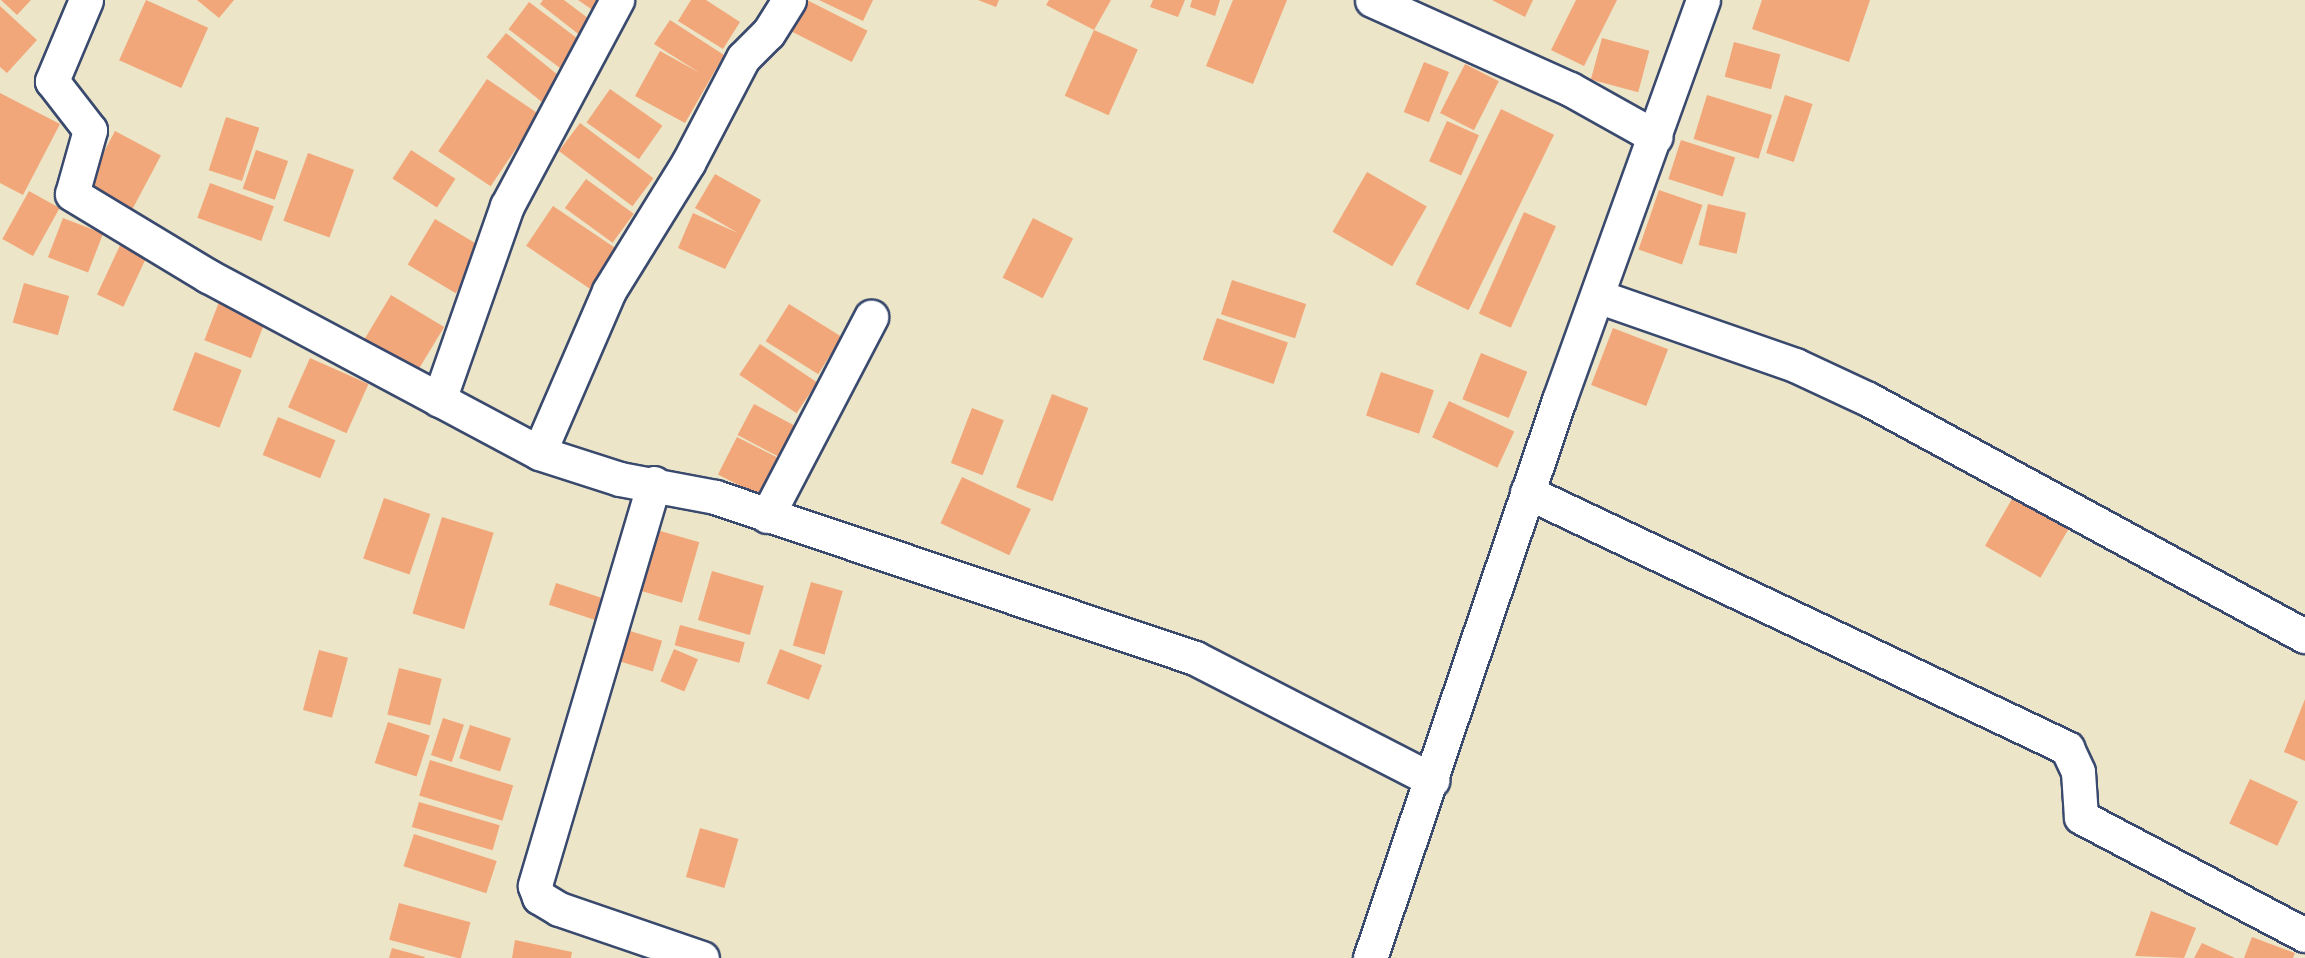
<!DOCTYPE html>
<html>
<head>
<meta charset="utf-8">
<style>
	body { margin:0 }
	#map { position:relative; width:2305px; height:958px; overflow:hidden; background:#ece5c7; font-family:Mynerve,sans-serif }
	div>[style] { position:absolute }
	.building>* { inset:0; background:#f2a77b; transform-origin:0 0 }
	.roads { filter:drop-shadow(2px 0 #3a4a6e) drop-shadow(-2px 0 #3a4a6e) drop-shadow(0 2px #3a4a6e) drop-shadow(0 -2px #3a4a6e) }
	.minor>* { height:33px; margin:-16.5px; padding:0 16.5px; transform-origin:16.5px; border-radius:16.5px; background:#fff }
	.tertiary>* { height:33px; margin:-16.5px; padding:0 16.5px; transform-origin:16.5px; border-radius:16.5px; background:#fff }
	span { translate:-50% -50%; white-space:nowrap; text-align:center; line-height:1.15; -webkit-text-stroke:6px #fdfcf7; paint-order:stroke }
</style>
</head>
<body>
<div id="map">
	<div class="building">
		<div style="clip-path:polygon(1px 0,31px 0,17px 15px)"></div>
		<div style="left:146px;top:0;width:68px;height:66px;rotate:24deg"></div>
		<div style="clip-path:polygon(197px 0,234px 0,219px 18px)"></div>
		<div style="clip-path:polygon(543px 0,564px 0,597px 25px,586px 40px,540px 4px)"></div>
		<div style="clip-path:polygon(578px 0,602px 0,594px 11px)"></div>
		<div style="clip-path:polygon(691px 0,706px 0,740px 22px,723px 49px,678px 21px)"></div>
		<div style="left:807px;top:0;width:68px;height:35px;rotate:27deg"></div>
		<div style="clip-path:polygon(819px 0,873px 0,863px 21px)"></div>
		<div style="clip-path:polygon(978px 0,999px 0,996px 7px)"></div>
		<div style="clip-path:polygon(1049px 0,1111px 0,1094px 30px,1046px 5px)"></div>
		<div style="clip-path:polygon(1153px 0,1185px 0,1178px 17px,1150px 7px)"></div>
		<div style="clip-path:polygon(1192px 0,1220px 0,1215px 16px,1190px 7px)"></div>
		<div style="clip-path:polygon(1233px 0,1287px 0,1253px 84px,1206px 66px)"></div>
		<div style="clip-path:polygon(1492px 0,1533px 0,1525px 17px)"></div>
		<div style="clip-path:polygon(1576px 0,1617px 0,1584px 66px,1551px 50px)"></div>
		<div style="clip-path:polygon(1762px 0,1870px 0,1849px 62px,1752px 29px)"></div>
		<div style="left:529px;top:2px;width:69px;height:34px;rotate:37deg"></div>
		<div style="clip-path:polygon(0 6px,37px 40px,7px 73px,0 67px)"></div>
		<div style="clip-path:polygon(670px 20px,724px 55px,685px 123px,635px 96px,660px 51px,700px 73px,654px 44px)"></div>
		<div style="left:1094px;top:30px;width:48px;height:72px;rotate:24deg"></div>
		<div style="left:506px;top:33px;width:72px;height:31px;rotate:39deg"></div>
		<div style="left:1602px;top:38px;width:49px;height:43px;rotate:15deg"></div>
		<div style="left:1734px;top:42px;width:48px;height:36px;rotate:15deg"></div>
		<div style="left:1424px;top:62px;width:27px;height:54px;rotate:22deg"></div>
		<div style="left:1465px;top:64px;width:38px;height:55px;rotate:27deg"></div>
		<div style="left:487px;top:79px;width:63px;height:87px;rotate:34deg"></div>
		<div style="left:610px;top:89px;width:64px;height:41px;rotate:35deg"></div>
		<div style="clip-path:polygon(0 93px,60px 124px,23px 195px,0 183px)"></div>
		<div style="left:1707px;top:95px;width:68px;height:46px;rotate:17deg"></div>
		<div style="left:1785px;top:95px;width:29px;height:61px;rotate:18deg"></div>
		<div style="left:1501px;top:109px;width:59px;height:195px;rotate:26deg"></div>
		<div style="left:226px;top:117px;width:35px;height:56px;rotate:18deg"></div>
		<div style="left:1447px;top:121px;width:35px;height:44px;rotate:24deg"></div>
		<div style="left:580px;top:123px;width:92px;height:35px;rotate:37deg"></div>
		<div style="left:115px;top:131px;width:52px;height:64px;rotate:28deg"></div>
		<div style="left:1681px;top:140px;width:57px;height:41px;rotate:18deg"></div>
		<div style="left:256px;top:150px;width:34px;height:41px;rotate:19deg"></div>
		<div style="left:411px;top:150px;width:53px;height:34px;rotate:33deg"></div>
		<div style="left:308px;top:153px;width:49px;height:72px;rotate:20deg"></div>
		<div style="left:1367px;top:172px;width:69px;height:69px;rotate:30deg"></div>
		<div style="clip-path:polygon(715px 174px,761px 200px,725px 269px,678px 248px,693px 213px,738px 233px,695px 208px)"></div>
		<div style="left:586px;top:179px;width:59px;height:36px;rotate:36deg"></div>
		<div style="left:210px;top:183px;width:68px;height:37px;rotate:20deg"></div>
		<div style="left:1659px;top:190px;width:46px;height:63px;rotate:19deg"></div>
		<div style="left:29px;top:191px;width:35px;height:55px;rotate:29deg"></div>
		<div style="left:1708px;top:204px;width:39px;height:42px;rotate:13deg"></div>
		<div style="left:553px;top:206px;width:80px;height:48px;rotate:34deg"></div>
		<div style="left:1524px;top:212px;width:35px;height:111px;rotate:24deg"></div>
		<div style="left:63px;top:218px;width:43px;height:42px;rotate:21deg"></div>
		<div style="left:1033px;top:218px;width:45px;height:67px;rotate:27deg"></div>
		<div style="left:435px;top:219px;width:56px;height:53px;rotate:31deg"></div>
		<div style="left:122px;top:241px;width:29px;height:59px;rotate:25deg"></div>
		<div style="left:1232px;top:280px;width:78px;height:36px;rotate:18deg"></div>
		<div style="left:24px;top:283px;width:47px;height:41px;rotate:16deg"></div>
		<div style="left:391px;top:295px;width:62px;height:53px;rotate:31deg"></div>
		<div style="left:219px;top:302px;width:50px;height:41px;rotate:21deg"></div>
		<div style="left:789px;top:304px;width:62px;height:44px;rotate:32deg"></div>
		<div style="left:1217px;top:318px;width:75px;height:44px;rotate:19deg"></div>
		<div style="left:1613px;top:328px;width:59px;height:61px;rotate:21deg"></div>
		<div style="left:760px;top:344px;width:69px;height:37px;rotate:34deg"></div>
		<div style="left:195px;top:352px;width:50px;height:62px;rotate:21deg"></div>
		<div style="left:1481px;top:353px;width:50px;height:50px;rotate:22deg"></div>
		<div style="left:310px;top:358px;width:64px;height:54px;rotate:24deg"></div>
		<div style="left:1381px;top:372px;width:56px;height:46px;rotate:19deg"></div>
		<div style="left:1052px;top:394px;width:39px;height:100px;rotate:21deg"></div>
		<div style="left:1449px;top:401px;width:72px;height:40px;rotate:25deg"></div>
		<div style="left:754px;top:404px;width:60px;height:35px;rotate:28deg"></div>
		<div style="left:972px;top:408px;width:34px;height:59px;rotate:21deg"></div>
		<div style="left:278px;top:417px;width:62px;height:41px;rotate:22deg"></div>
		<div style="left:737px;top:437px;width:59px;height:42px;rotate:27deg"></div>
		<div style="left:962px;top:477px;width:76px;height:51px;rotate:25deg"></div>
		<div style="left:2016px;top:492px;width:64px;height:62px;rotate:30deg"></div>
		<div style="left:384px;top:498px;width:49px;height:64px;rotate:19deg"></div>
		<div style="left:442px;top:517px;width:54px;height:101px;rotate:17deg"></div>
		<div style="left:657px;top:530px;width:44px;height:63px;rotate:16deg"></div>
		<div style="left:712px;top:571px;width:54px;height:51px;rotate:16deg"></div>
		<div style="left:811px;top:582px;width:33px;height:66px;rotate:16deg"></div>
		<div style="left:556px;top:583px;width:60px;height:23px;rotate:18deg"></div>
		<div style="left:680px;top:625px;width:67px;height:21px;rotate:15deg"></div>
		<div style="left:620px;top:628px;width:44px;height:32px;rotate:17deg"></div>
		<div style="left:674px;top:649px;width:26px;height:35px;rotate:23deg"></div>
		<div style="left:780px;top:649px;width:45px;height:37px;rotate:21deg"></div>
		<div style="left:319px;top:650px;width:30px;height:62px;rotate:15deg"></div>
		<div style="left:399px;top:668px;width:44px;height:48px;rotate:14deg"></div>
		<div style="clip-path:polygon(2305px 699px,2305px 761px,2284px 752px)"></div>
		<div style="left:443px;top:718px;width:22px;height:39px;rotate:18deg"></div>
		<div style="left:388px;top:722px;width:44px;height:43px;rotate:18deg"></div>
		<div style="left:470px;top:725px;width:43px;height:35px;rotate:18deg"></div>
		<div style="left:430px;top:760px;width:87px;height:37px;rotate:17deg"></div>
		<div style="left:2250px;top:779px;width:53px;height:49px;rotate:25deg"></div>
		<div style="left:419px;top:802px;width:84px;height:26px;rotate:16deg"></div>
		<div style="left:700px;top:828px;width:40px;height:51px;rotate:16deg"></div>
		<div style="left:414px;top:834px;width:87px;height:34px;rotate:18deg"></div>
		<div style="left:399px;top:903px;width:74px;height:38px;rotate:15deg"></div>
		<div style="clip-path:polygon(2151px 911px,2196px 928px,2184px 958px,2135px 956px)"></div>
		<div style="clip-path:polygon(2252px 937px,2295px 953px,2293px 958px,2244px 958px)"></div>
		<div style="clip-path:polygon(515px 940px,572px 952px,571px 958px,512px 958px)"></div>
		<div style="clip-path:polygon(2202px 943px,2235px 958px,2194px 958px)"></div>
		<div style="clip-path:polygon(392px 948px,425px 957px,424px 958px,389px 958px)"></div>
	</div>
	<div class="roads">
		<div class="minor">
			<div style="left:86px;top:0;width:88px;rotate:112.8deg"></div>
			<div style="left:52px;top:81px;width:62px;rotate:52.2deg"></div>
			<div style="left:90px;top:130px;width:66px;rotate:105.7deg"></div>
			<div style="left:72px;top:194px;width:159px;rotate:31.1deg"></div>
			<div style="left:208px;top:276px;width:375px;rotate:28.1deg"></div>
			<div style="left:789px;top:0;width:39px;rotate:122deg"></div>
			<div style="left:768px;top:33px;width:35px;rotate:135deg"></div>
			<div style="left:743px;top:58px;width:119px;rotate:117.6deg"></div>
			<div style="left:688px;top:163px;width:150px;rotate:121.7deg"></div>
			<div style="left:609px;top:291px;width:176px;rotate:113.4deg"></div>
			<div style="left:539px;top:453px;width:85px;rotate:17.8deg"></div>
			<div style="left:620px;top:479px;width:97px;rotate:10.7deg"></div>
			<div style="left:715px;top:497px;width:506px;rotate:18.54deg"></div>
			<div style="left:1195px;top:658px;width:267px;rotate:27.2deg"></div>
			<div style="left:1372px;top:0;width:217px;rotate:24.2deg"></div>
			<div style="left:1570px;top:89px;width:98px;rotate:29.2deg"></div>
			<div style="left:1600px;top:297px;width:207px;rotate:19.2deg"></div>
			<div style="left:1795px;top:365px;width:81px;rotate:25deg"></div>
			<div style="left:1868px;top:399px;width:497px;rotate:28.5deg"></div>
			<div style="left:439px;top:400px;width:206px;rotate:-70.7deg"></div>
			<div style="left:507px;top:206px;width:234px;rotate:-61.9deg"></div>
			<div style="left:654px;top:483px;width:420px;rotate:106.5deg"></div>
			<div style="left:535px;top:886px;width:12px;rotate:70deg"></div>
			<div style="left:539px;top:897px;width:23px;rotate:31deg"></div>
			<div style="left:559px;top:909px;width:151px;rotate:18.9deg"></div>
			<div style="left:1527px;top:492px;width:598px;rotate:25.36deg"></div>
			<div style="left:2067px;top:748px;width:26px;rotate:65deg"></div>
			<div style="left:2078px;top:772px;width:45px;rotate:86.2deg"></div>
			<div style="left:2081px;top:817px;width:253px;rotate:27.8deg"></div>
			<div style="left:767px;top:516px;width:225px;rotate:-62.4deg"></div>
		</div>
		<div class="tertiary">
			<div style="left:1370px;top:958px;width:589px;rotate:-71.29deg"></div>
			<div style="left:1559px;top:400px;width:425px;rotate:-70.2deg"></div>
		</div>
	</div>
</div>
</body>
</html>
